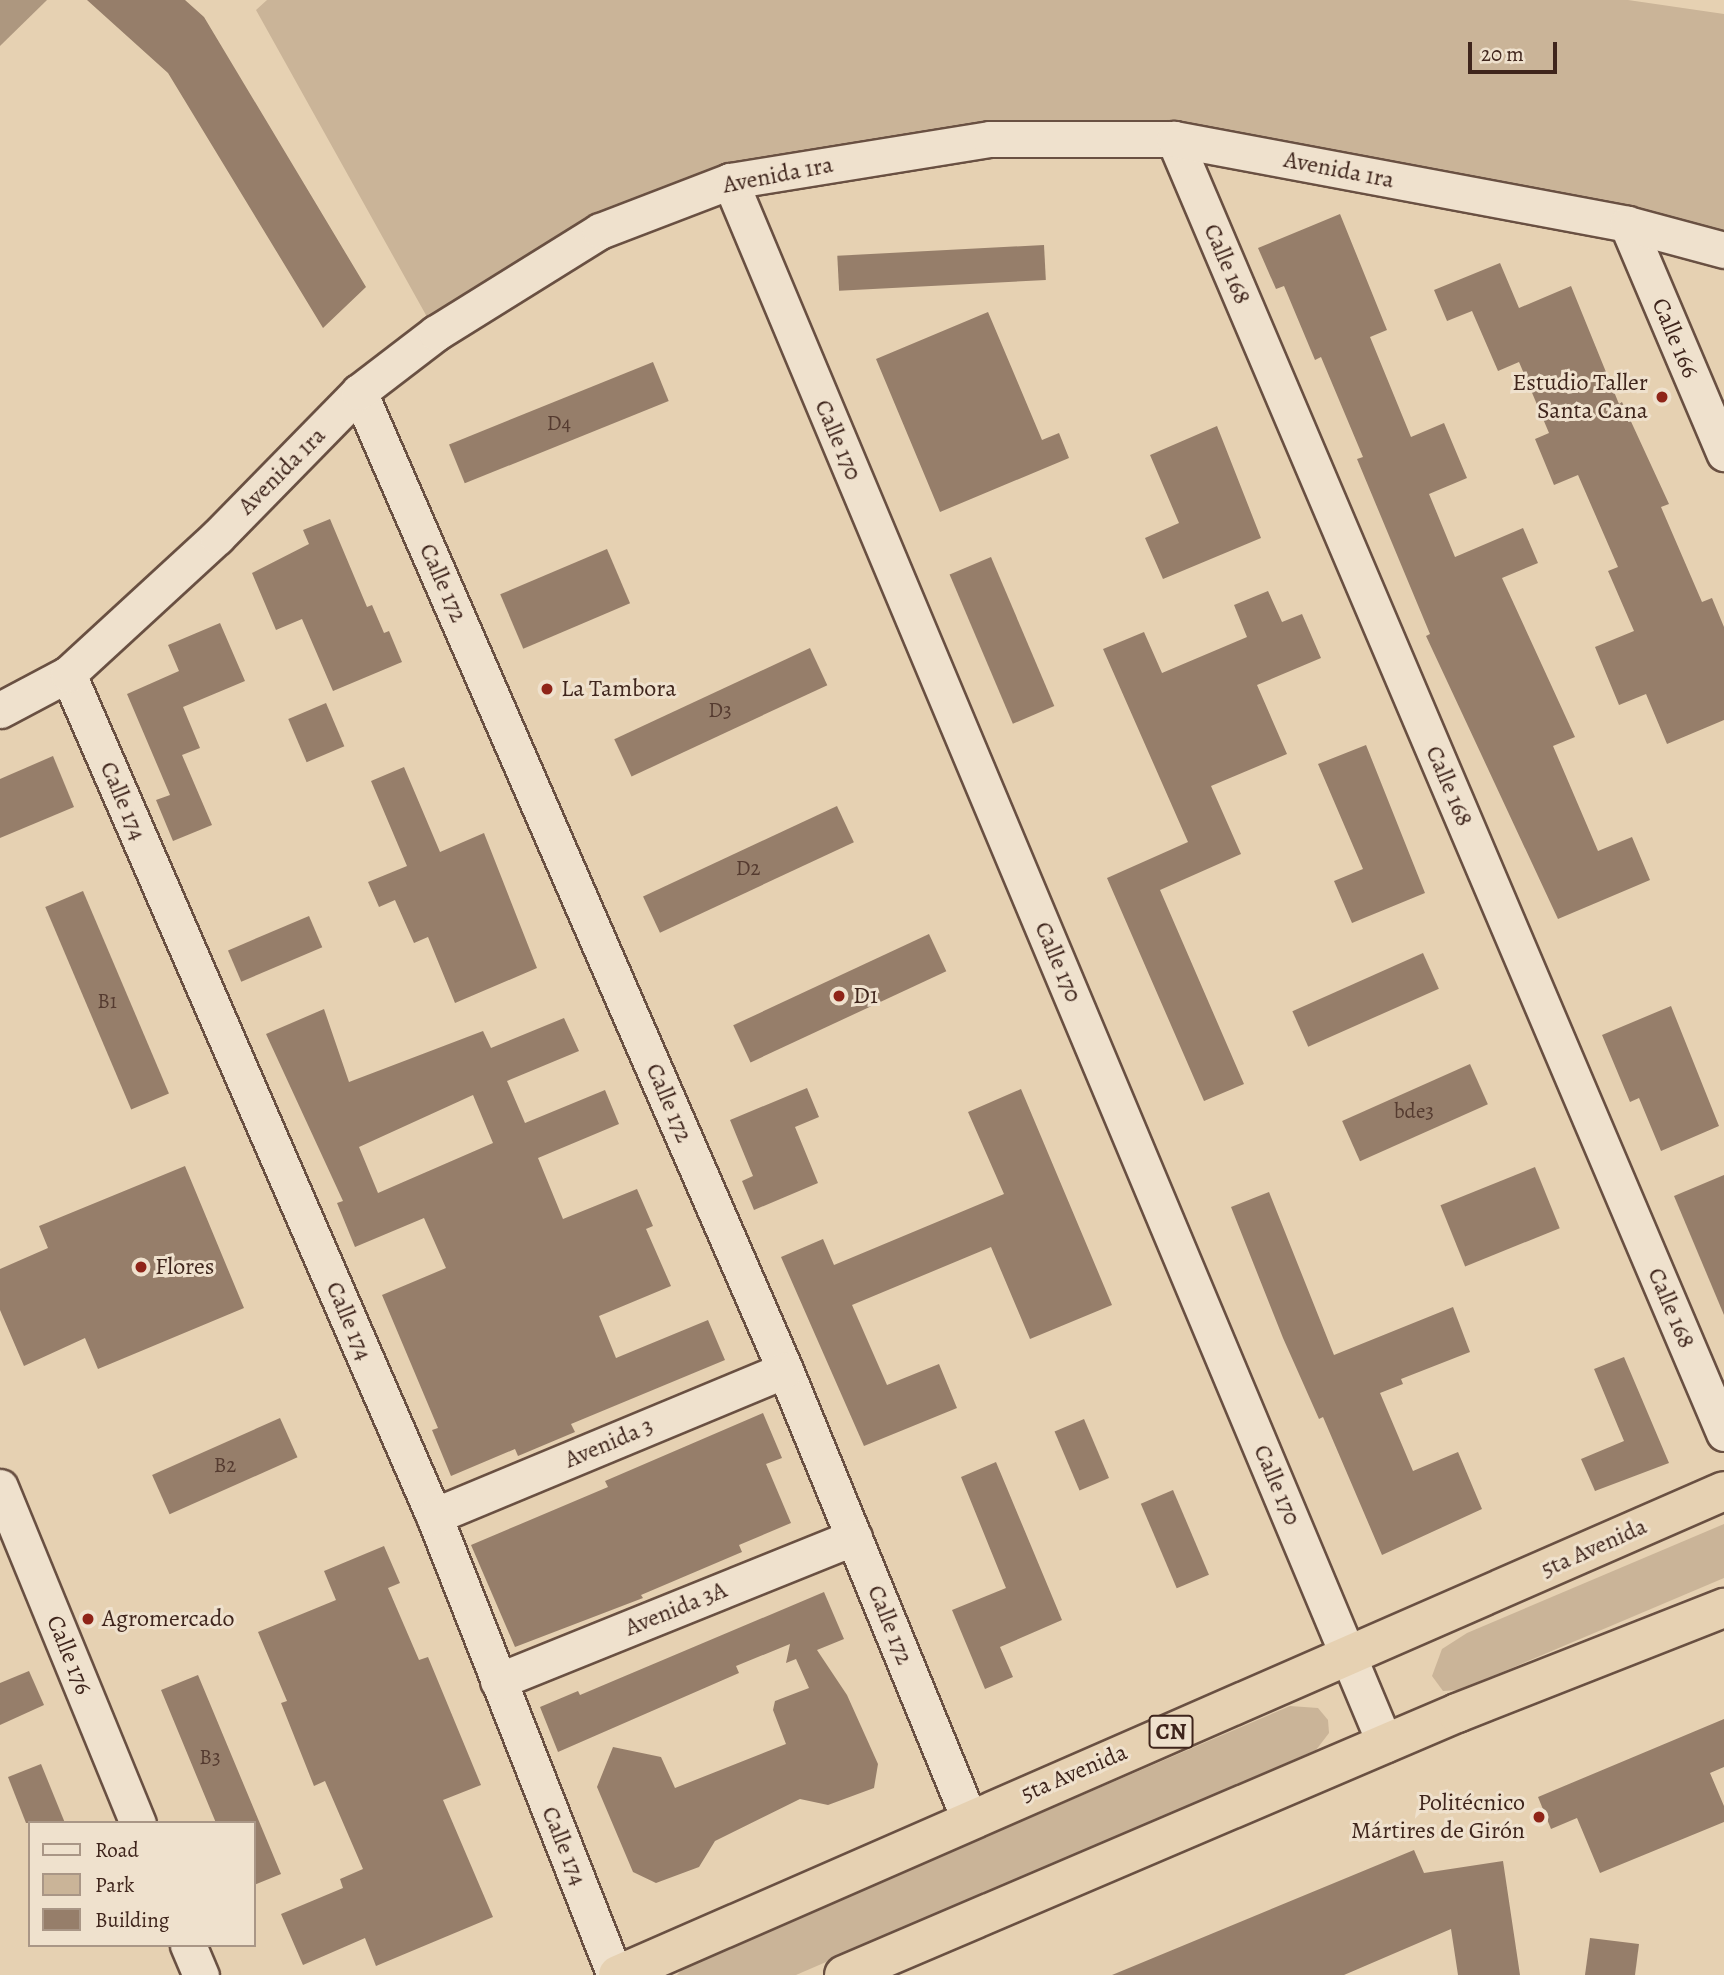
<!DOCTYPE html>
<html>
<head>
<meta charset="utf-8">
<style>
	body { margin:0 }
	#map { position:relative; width:1724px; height:1975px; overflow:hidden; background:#e6d1b2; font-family:Alegreya,serif }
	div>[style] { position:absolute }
	.green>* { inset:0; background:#cab498 }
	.water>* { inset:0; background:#ad977f }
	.building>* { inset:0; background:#967e6a; transform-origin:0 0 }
	.roads { filter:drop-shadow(2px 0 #695042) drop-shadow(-2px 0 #695042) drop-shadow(0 2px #695042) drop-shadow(0 -2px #695042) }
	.minor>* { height:35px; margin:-17.5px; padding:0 17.5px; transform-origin:17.5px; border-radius:17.5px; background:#efe1cd }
	.highway>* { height:38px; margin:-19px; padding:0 19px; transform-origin:19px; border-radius:19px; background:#e6d1b2 }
	.dots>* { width:19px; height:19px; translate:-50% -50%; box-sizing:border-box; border:4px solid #efe1cd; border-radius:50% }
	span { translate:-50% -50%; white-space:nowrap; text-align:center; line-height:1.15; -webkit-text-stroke:6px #efe1cd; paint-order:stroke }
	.number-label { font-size:21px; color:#553b30 }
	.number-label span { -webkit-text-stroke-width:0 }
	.shield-label span { padding:2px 5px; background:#efe1cd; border:2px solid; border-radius:5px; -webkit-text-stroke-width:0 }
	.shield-label { font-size:23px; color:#3f251c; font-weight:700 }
	.street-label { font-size:24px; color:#3f251c }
	.poi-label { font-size:24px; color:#3f251c }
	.right { translate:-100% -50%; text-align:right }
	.left { translate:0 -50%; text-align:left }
	.legend { position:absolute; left:28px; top:1821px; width:228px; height:126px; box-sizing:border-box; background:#efe1cd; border:2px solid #a99686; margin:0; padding:9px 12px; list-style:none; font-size:21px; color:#3f251c }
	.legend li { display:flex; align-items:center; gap:14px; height:35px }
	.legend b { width:35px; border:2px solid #a99686 }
	.scale { position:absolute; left:1468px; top:42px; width:89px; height:32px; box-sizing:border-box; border:4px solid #3f251c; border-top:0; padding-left:9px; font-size:21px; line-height:24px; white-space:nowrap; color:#3f251c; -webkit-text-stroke:5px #efe1cd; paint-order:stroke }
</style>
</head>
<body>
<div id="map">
	<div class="green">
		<div style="clip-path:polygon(267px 0,1628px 0,1724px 14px,1724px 250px,1174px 139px,730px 181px,436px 333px,256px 10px)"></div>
		<div style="clip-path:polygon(1724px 1524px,1724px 1578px,1460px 1690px,1443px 1691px,1432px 1676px,1442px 1649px,1467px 1633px)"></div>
		<div style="clip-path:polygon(1290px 1706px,1318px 1708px,1328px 1720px,1329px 1733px,1316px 1750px,796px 1975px,677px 1975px,685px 1966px)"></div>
	</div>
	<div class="water">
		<div style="clip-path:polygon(0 0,47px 0,0 46px)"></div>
	</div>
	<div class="building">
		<div style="clip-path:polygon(87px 0,185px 0,204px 17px,366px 287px,323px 328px,168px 73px)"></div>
		<div style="clip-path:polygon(1340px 214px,1387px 330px,1370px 337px,1411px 437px,1444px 423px,1467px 478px,1429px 494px,1455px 557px,1523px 528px,1538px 563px,1502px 578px,1575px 737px,1553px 746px,1598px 851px,1632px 837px,1650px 880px,1558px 919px,1426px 636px,1430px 634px,1357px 459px,1363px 457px,1321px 357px,1315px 360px,1284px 286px,1276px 289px,1258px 248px)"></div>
		<div style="left:1044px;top:245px;width:35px;height:207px;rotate:87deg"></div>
		<div style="clip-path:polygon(1500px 263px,1519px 308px,1571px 286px,1619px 404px,1622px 402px,1669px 504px,1661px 507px,1702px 602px,1712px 598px,1724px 627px,1724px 720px,1667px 744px,1646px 694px,1619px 705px,1595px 647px,1634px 631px,1608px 571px,1618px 567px,1578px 475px,1554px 485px,1535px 439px,1549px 433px,1519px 362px,1498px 371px,1472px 311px,1447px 321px,1434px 290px)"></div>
		<div style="clip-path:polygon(988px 312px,1042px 440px,1059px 433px,1069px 458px,940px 512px,876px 359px)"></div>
		<div style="left:653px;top:362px;width:42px;height:220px;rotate:68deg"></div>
		<div style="clip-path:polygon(1217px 426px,1261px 538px,1163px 579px,1145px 538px,1179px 523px,1150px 455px)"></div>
		<div style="clip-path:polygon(330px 519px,367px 607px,372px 605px,384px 633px,389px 631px,402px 662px,333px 691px,302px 619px,276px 630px,252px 573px,309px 544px,303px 530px)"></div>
		<div style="left:607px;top:549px;width:59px;height:116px;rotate:67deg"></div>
		<div style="left:991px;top:557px;width:162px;height:45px;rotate:67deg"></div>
		<div style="clip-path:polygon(1268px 591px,1282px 622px,1302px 614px,1321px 658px,1257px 685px,1287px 754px,1211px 786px,1241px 854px,1160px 890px,1244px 1084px,1204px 1101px,1107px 878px,1188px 842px,1103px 649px,1144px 632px,1162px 673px,1247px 637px,1234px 605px)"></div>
		<div style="clip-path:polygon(220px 623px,245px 681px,183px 707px,200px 748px,182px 755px,212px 825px,173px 841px,156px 800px,170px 795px,127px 694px,179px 671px,168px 645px)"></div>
		<div style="left:810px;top:648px;width:41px;height:216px;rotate:65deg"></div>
		<div style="left:326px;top:703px;width:47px;height:41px;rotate:67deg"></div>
		<div style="clip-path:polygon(1366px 745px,1425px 893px,1352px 923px,1334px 881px,1363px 869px,1318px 764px)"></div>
		<div style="clip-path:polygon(53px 756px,74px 807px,0 838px,0 779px)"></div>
		<div style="clip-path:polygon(404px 767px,440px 852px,484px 833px,537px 968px,455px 1003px,428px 937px,414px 943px,395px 900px,379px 907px,368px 882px,407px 866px,371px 781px)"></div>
		<div style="left:837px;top:806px;width:40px;height:214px;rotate:65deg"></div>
		<div style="left:83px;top:891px;width:220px;height:41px;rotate:67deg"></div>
		<div style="left:309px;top:916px;width:34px;height:88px;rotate:67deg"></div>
		<div style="left:929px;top:934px;width:41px;height:216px;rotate:65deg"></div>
		<div style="left:1423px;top:953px;width:39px;height:143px;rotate:66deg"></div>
		<div style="clip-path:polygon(1671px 1006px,1719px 1126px,1661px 1151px,1639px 1098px,1630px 1102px,1602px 1035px)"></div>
		<div style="clip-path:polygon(evenodd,324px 1009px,349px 1082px,483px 1031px,491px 1048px,564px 1018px,579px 1051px,507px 1081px,525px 1123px,605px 1090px,619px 1124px,538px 1158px,563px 1219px,637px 1189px,653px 1226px,646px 1229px,671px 1286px,599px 1316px,616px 1358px,708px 1320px,725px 1360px,571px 1424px,575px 1432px,518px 1456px,515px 1449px,451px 1476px,432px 1430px,438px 1428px,382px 1295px,446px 1268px,424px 1218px,355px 1247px,337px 1203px,343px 1201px,266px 1034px,324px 1009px,473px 1095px,493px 1143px,378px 1193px,359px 1147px,473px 1095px)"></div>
		<div style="left:1470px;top:1064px;width:44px;height:140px;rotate:66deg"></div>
		<div style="clip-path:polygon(807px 1088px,819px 1117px,795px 1127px,818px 1183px,754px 1210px,742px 1181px,753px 1176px,730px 1120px)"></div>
		<div style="clip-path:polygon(1021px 1089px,1112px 1305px,1030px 1339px,991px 1247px,852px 1305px,887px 1385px,939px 1364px,957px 1408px,864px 1446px,781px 1257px,823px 1239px,834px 1265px,1004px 1194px,968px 1112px)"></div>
		<div style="clip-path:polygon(185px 1166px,244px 1308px,98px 1369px,85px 1338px,24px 1366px,0 1310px,0 1269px,48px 1248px,39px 1226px)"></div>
		<div style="left:1535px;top:1167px;width:66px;height:102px;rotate:68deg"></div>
		<div style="clip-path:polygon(1724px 1175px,1724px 1315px,1674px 1196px)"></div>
		<div style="clip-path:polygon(1269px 1192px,1334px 1355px,1453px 1307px,1470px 1352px,1401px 1379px,1403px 1384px,1380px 1393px,1413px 1471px,1458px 1452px,1482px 1509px,1382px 1555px,1323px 1417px,1319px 1419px,1283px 1338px,1231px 1207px)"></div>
		<div style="clip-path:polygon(1624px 1357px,1669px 1463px,1595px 1491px,1581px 1459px,1624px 1441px,1594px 1369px)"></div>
		<div style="clip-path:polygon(763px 1413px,782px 1458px,766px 1464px,791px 1523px,739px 1545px,742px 1552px,641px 1595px,643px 1598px,515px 1647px,471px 1545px,608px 1487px,605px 1481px)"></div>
		<div style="left:280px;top:1418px;width:43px;height:140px;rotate:66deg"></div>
		<div style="left:1084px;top:1419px;width:64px;height:32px;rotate:67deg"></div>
		<div style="clip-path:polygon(996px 1462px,1062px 1620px,1000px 1647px,1013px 1677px,985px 1689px,952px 1610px,1006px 1588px,961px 1477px)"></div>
		<div style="left:1173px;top:1490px;width:92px;height:35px;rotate:67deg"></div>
		<div style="clip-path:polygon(384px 1546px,400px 1583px,388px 1588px,419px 1660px,428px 1657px,481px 1785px,443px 1800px,493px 1917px,376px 1966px,365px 1938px,303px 1965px,281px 1914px,343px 1888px,340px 1879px,363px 1869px,325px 1781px,314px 1786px,281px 1703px,287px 1701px,258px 1632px,336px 1600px,324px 1571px)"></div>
		<div style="clip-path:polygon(824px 1592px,844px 1639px,817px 1650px,847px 1695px,878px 1764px,874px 1788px,828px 1805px,800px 1799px,715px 1841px,699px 1867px,656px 1883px,633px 1872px,597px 1787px,613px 1747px,661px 1757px,675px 1788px,786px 1744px,773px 1710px,775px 1701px,809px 1688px,796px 1659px,786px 1663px,790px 1644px,736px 1666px,739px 1673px,558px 1752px,540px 1707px,578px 1691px,580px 1695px)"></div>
		<div style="clip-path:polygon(29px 1671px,44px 1705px,0 1725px,0 1683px)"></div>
		<div style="clip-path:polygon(198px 1675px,281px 1874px,254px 1885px,254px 1823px,216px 1823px,161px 1690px)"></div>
		<div style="clip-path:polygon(1724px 1719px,1724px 1767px,1710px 1773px,1724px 1806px,1724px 1822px,1600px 1873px,1577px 1818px,1551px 1829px,1538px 1797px)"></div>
		<div style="clip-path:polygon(41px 1764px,65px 1823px,26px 1823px,8px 1777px)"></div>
		<div style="clip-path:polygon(1414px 1850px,1424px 1873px,1503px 1861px,1520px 1975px,1458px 1975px,1451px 1929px,1344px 1975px,1112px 1975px)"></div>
		<div style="clip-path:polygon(1590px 1938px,1639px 1944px,1635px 1975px,1585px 1975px)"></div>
	</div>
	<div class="roads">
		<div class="minor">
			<div style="left:1174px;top:139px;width:1406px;rotate:66.97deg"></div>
			<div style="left:730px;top:181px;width:1695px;rotate:67.26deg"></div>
			<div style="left:1627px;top:224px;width:249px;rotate:67deg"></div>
			<div style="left:359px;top:392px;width:1067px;rotate:66.46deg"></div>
			<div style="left:785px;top:1370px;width:484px;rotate:67.7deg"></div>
			<div style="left:68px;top:674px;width:918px;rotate:66.51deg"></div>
			<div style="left:434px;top:1516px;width:493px;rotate:68.5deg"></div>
			<div style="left:0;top:710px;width:77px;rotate:-27.9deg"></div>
			<div style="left:68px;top:674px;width:202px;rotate:-42.6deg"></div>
			<div style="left:217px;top:537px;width:203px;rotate:-45.6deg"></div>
			<div style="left:359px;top:392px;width:97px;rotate:-37.5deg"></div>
			<div style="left:436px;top:333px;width:193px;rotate:-31.9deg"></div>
			<div style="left:600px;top:231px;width:139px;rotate:-21deg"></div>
			<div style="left:730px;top:181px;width:263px;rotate:-9.2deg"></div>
			<div style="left:990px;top:139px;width:184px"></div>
			<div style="left:1174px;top:139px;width:461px;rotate:10.6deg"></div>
			<div style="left:1627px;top:224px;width:100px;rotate:15deg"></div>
			<div style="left:0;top:1487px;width:363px;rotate:67.7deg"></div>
			<div style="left:434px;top:1516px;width:380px;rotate:-22.6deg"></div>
			<div style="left:498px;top:1681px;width:384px;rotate:-22deg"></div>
			<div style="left:188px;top:1945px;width:33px;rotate:67deg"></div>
		</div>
		<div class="highway">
			<div style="left:618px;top:1975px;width:1207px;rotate:-23.63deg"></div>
			<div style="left:844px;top:1975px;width:667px;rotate:-23.14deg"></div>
			<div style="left:1457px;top:1713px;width:287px;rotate:-21.5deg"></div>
		</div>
	</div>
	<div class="dots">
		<div style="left:1662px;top:397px;background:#8f2418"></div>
		<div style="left:547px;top:689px;background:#8f2418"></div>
		<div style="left:839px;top:996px;background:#8f2418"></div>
		<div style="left:141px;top:1267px;background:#8f2418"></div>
		<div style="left:88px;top:1619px;background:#8f2418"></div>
		<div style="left:1539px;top:1817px;background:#8f2418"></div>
	</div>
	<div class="number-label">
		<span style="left:559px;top:423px">D4</span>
		<span style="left:720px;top:710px">D3</span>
		<span style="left:748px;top:868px">D2</span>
		<span style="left:107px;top:1001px">B1</span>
		<span style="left:1414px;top:1111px">bde3</span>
		<span style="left:225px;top:1465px">B2</span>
		<span style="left:210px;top:1757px">B3</span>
	</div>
	<div class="shield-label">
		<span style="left:1171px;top:1732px">CN</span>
	</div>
	<div class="street-label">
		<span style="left:1339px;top:170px;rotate:11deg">Avenida 1ra</span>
		<span style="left:778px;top:175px;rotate:-11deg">Avenida 1ra</span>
		<span style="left:1227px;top:264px;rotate:67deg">Calle 168</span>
		<span style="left:1675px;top:338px;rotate:67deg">Calle 166</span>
		<span style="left:838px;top:440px;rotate:67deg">Calle 170</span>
		<span style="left:282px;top:471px;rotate:-45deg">Avenida 1ra</span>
		<span style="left:443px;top:583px;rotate:66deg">Calle 172</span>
		<span style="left:1449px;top:786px;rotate:67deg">Calle 168</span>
		<span style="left:123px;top:801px;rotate:67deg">Calle 174</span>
		<span style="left:1058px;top:962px;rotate:67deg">Calle 170</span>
		<span style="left:669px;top:1103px;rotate:67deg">Calle 172</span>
		<span style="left:1671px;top:1308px;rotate:67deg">Calle 168</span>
		<span style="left:349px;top:1321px;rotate:67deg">Calle 174</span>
		<span style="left:609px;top:1443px;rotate:-23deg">Avenida 3</span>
		<span style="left:1277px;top:1485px;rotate:67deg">Calle 170</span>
		<span style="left:1594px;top:1548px;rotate:-24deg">5ta Avenida</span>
		<span style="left:676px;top:1609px;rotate:-22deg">Avenida 3A</span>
		<span style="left:890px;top:1625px;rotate:68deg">Calle 172</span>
		<span style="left:69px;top:1655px;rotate:68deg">Calle 176</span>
		<span style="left:1074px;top:1773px;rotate:-23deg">5ta Avenida</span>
		<span style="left:564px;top:1846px;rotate:68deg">Calle 174</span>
	</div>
	<div class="poi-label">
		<span class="right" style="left:1648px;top:397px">Estudio Taller<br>Santa Cana</span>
		<span class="left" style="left:561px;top:689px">La Tambora</span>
		<span class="left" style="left:853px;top:996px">D1</span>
		<span class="left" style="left:155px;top:1267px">Flores</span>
		<span class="left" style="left:102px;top:1619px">Agromercado</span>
		<span class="right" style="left:1525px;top:1817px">Politécnico<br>Mártires de Girón</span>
	</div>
	<ul class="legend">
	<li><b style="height:9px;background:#efe1cd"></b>Road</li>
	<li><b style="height:19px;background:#cab498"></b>Park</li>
	<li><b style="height:19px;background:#967e6a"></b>Building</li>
	</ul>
	<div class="scale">20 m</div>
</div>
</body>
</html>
